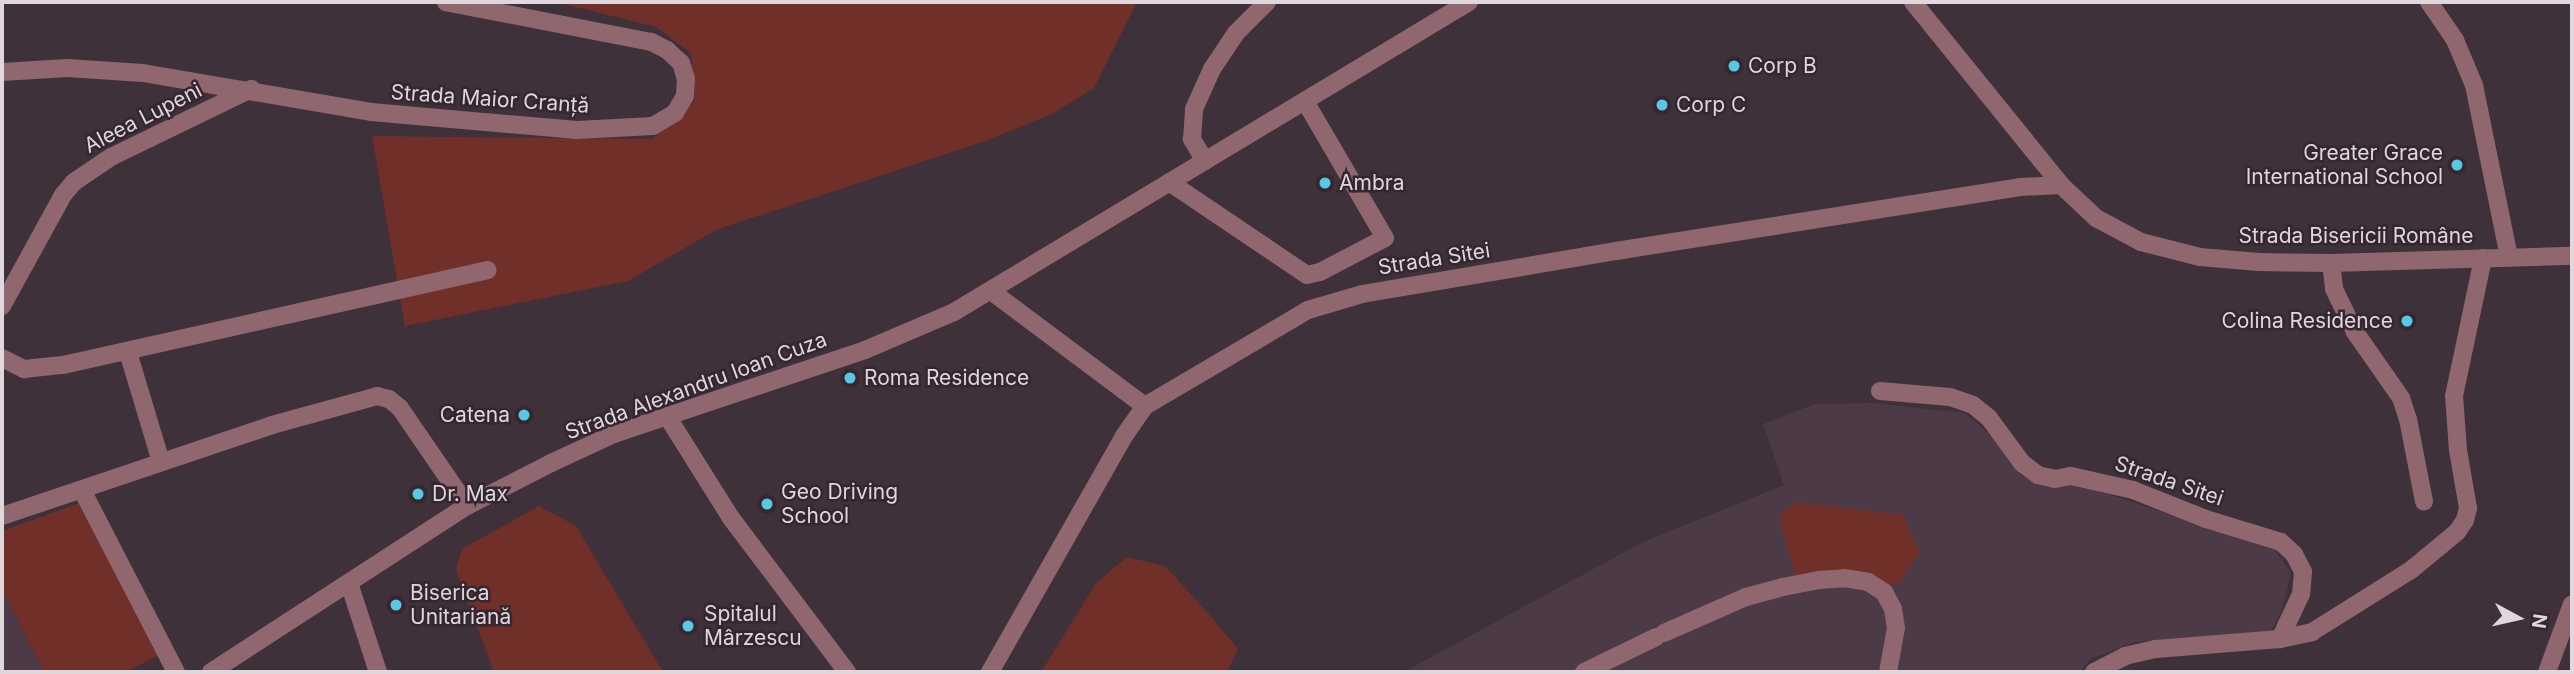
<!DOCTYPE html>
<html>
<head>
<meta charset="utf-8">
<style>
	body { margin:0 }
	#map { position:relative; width:2574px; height:674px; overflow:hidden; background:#3f313a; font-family:Inter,sans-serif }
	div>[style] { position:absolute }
	.built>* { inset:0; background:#4d3a47 }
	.green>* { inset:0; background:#702f28 }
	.minor>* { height:18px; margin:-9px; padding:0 9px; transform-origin:9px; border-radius:9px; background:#90666f }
	.dots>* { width:19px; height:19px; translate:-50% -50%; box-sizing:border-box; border:4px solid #342730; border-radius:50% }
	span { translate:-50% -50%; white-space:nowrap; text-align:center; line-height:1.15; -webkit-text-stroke:5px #342730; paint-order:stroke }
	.poi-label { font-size:21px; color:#dfd7dc }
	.left { translate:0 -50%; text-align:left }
	.right { translate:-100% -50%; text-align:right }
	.street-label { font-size:21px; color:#dfd7dc }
	.frame { position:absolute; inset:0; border:4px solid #dfd7dc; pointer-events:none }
	.north { position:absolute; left:2483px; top:583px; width:70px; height:70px; -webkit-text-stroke:5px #342730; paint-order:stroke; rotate:98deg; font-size:19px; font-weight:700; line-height:28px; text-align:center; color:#dfd7dc }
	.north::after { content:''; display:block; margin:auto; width:24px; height:32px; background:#dfd7dc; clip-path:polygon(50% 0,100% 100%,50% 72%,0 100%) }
</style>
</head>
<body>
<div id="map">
	<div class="built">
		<div style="clip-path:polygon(1874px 403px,1965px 413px,1992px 437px,2022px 476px,2096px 490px,2275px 550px,2291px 573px,2281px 612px,2270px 632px,2135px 642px,2092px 658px,2079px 672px,1404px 672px,1641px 543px,1784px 485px,1763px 424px,1815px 404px)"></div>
		<div style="clip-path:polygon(2px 589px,44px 672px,2px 672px)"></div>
	</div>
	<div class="green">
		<div style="clip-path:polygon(556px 2px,1137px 2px,1094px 88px,1052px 114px,985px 141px,716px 230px,628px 281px,405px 326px,372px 136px,652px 139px,695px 101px,691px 53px,656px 27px)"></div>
		<div style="clip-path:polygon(1795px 502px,1903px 515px,1920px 552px,1898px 584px,1795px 575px,1779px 516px)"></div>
		<div style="clip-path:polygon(80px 503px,157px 656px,125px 672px,44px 672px,2px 589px,2px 531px)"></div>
		<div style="clip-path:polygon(539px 506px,576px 526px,663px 672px,494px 672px,456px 570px,462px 549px)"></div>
		<div style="clip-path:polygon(1127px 557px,1165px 566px,1208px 613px,1238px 649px,1227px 672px,1041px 672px,1097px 582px)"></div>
	</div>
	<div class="minor">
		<div style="left:1913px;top:2px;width:235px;rotate:51deg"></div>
		<div style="left:2061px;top:185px;width:48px;rotate:43.3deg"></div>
		<div style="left:2096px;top:218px;width:51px;rotate:28.1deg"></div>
		<div style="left:2141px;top:242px;width:61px;rotate:14.3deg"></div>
		<div style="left:2200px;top:257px;width:59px;rotate:4.8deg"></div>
		<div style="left:2259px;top:262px;width:72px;rotate:0.8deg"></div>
		<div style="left:2331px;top:263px;width:241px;rotate:-1.7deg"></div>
		<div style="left:2429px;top:2px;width:46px;rotate:55.6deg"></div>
		<div style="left:2455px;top:40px;width:49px;rotate:67.1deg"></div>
		<div style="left:2474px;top:85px;width:176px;rotate:78.5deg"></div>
		<div style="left:2px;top:72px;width:65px;rotate:-3.5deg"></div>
		<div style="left:67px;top:68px;width:76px;rotate:3.8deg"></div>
		<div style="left:143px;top:73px;width:231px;rotate:9.7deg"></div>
		<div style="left:371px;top:112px;width:207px;rotate:5deg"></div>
		<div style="left:577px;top:130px;width:76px;rotate:-3deg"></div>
		<div style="left:653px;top:126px;width:26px;rotate:-31deg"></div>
		<div style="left:675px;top:113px;width:20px;rotate:-60deg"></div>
		<div style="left:685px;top:96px;width:17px;rotate:-87deg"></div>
		<div style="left:686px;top:79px;width:17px;rotate:-107deg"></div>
		<div style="left:681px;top:63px;width:19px;rotate:-137deg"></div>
		<div style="left:667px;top:50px;width:18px;rotate:-153deg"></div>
		<div style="left:651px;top:42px;width:209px;rotate:-169deg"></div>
		<div style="left:1205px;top:161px;width:26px;rotate:-121deg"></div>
		<div style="left:1192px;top:139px;width:30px;rotate:-86deg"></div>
		<div style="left:1194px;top:109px;width:44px;rotate:-65.8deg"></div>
		<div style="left:1212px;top:69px;width:43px;rotate:-56.3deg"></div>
		<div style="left:1236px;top:33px;width:44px;rotate:-45deg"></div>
		<div style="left:1169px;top:182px;width:166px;rotate:34deg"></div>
		<div style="left:1307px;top:275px;width:13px;rotate:-13deg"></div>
		<div style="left:1320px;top:272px;width:73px;rotate:-27.6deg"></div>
		<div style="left:1385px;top:238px;width:159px;rotate:-120.3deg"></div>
		<div style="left:2331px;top:263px;width:26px;rotate:83deg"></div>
		<div style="left:2334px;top:289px;width:48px;rotate:64deg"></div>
		<div style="left:2355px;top:332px;width:80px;rotate:55.1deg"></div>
		<div style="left:2401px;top:398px;width:22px;rotate:72deg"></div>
		<div style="left:2408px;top:419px;width:84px;rotate:79deg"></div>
		<div style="left:991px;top:291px;width:192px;rotate:36.8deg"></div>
		<div style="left:2px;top:306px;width:127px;rotate:-61.2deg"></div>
		<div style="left:63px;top:195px;width:17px;rotate:-50deg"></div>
		<div style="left:74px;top:182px;width:45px;rotate:-34deg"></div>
		<div style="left:111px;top:157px;width:156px;rotate:-25.9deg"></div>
		<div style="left:128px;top:352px;width:115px;rotate:73.3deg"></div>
		<div style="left:2px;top:358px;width:25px;rotate:27deg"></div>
		<div style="left:24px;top:369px;width:39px;rotate:-6deg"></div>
		<div style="left:63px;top:365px;width:435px;rotate:-12.6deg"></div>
		<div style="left:1880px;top:391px;width:70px;rotate:4.9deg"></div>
		<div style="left:1950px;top:397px;width:24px;rotate:19deg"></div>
		<div style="left:1973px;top:405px;width:21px;rotate:39deg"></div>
		<div style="left:1989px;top:418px;width:56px;rotate:53.7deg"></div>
		<div style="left:2022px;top:463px;width:20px;rotate:37deg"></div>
		<div style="left:2038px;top:475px;width:17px;rotate:13deg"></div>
		<div style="left:2055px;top:479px;width:16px;rotate:-11deg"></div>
		<div style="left:2071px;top:476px;width:64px;rotate:12.7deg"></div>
		<div style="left:2133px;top:490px;width:79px;rotate:21.7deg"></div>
		<div style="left:2206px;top:519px;width:78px;rotate:17deg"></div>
		<div style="left:2281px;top:542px;width:18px;rotate:43deg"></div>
		<div style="left:2294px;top:554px;width:20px;rotate:63deg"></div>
		<div style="left:2303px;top:572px;width:22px;rotate:95deg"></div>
		<div style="left:2301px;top:594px;width:50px;rotate:115deg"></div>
		<div style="left:667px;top:416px;width:120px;rotate:57.9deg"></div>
		<div style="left:731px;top:518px;width:193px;rotate:53deg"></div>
		<div style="left:82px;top:490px;width:205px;rotate:62.7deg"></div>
		<div style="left:2px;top:516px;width:285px;rotate:-18.6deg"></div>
		<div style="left:272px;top:425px;width:109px;rotate:-15.4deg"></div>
		<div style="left:377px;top:396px;width:12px;rotate:14deg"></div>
		<div style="left:389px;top:399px;width:14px;rotate:39deg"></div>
		<div style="left:400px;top:408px;width:119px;rotate:55.6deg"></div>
		<div style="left:349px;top:583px;width:94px;rotate:72deg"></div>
		<div style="left:1664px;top:633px;width:90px;rotate:-23.7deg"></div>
		<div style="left:1746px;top:597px;width:38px;rotate:-15deg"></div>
		<div style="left:1783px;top:587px;width:36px;rotate:-11deg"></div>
		<div style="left:1818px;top:580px;width:26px;rotate:-4deg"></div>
		<div style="left:1844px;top:578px;width:24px;rotate:9deg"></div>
		<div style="left:1868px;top:582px;width:19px;rotate:32deg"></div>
		<div style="left:1884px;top:592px;width:19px;rotate:62deg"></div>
		<div style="left:1893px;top:609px;width:19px;rotate:81deg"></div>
		<div style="left:1896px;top:628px;width:45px;rotate:100.3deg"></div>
		<div style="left:211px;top:672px;width:305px;rotate:-33deg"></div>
		<div style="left:467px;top:506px;width:94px;rotate:-27.1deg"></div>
		<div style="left:551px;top:463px;width:69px;rotate:-24.7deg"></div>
		<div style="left:614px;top:434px;width:265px;rotate:-18.5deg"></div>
		<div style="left:865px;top:350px;width:97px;rotate:-23.1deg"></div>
		<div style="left:954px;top:312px;width:601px;rotate:-31.05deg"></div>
		<div style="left:990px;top:672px;width:271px;rotate:-60.4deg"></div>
		<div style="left:1124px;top:436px;width:37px;rotate:-55deg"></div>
		<div style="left:1145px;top:406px;width:189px;rotate:-30.5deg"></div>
		<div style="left:1308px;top:310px;width:56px;rotate:-16.5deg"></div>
		<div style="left:1362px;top:294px;width:258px;rotate:-9.6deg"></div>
		<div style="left:1616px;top:251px;width:409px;rotate:-9deg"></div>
		<div style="left:2020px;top:187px;width:41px;rotate:-2.8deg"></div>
		<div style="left:1584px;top:672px;width:80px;rotate:-25.9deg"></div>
		<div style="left:2094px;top:672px;width:35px;rotate:-27deg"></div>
		<div style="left:2125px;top:656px;width:32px;rotate:-13deg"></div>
		<div style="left:2156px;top:649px;width:124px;rotate:-4.6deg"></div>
		<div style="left:2280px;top:639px;width:33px;rotate:-12deg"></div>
		<div style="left:2312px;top:632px;width:117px;rotate:-32.1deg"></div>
		<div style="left:2411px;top:570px;width:60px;rotate:-39.6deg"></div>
		<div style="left:2457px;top:532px;width:14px;rotate:-56deg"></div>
		<div style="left:2465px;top:520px;width:12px;rotate:-76deg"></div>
		<div style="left:2468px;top:508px;width:59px;rotate:-99.8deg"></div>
		<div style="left:2458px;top:450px;width:54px;rotate:-94.2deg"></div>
		<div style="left:2454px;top:396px;width:141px;rotate:-78.1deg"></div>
		<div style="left:2547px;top:672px;width:72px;rotate:-69.8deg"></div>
	</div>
	<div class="dots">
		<div style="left:1734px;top:66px;background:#59c8e4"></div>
		<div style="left:1662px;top:105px;background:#59c8e4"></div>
		<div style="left:2457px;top:165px;background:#59c8e4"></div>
		<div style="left:1325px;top:183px;background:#59c8e4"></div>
		<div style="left:2407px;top:321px;background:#59c8e4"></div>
		<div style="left:850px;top:378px;background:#59c8e4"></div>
		<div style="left:524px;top:415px;background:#59c8e4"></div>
		<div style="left:418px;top:494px;background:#59c8e4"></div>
		<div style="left:767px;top:504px;background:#59c8e4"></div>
		<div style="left:396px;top:605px;background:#59c8e4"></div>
		<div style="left:688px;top:626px;background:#59c8e4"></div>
	</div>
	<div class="poi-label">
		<span class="left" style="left:1748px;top:66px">Corp B</span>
		<span class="left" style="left:1676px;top:105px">Corp C</span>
		<span class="right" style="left:2443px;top:165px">Greater Grace<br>International School</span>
		<span class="left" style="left:1339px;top:183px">Ambra</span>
		<span class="right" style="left:2393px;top:321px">Colina Residence</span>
		<span class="left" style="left:864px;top:378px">Roma Residence</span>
		<span class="right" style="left:510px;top:415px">Catena</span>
		<span class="left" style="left:781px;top:504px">Geo Driving<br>School</span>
		<span class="left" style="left:432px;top:494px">Dr. Max</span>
		<span class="left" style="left:410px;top:605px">Biserica<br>Unitariană</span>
		<span class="left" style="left:704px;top:626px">Spitalul<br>Mârzescu</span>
	</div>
	<div class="street-label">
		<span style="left:490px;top:99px;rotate:4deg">Strada Maior Cranță</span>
		<span style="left:143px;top:118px;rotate:-27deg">Aleea Lupeni</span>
		<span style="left:2356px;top:236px">Strada Bisericii Române</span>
		<span style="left:1434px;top:259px;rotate:-9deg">Strada Sitei</span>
		<span style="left:696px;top:386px;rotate:-20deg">Strada Alexandru Ioan Cuza</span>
		<span style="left:2169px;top:481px;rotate:19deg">Strada Sitei</span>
	</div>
	<div class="frame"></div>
	<div class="north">N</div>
</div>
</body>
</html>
